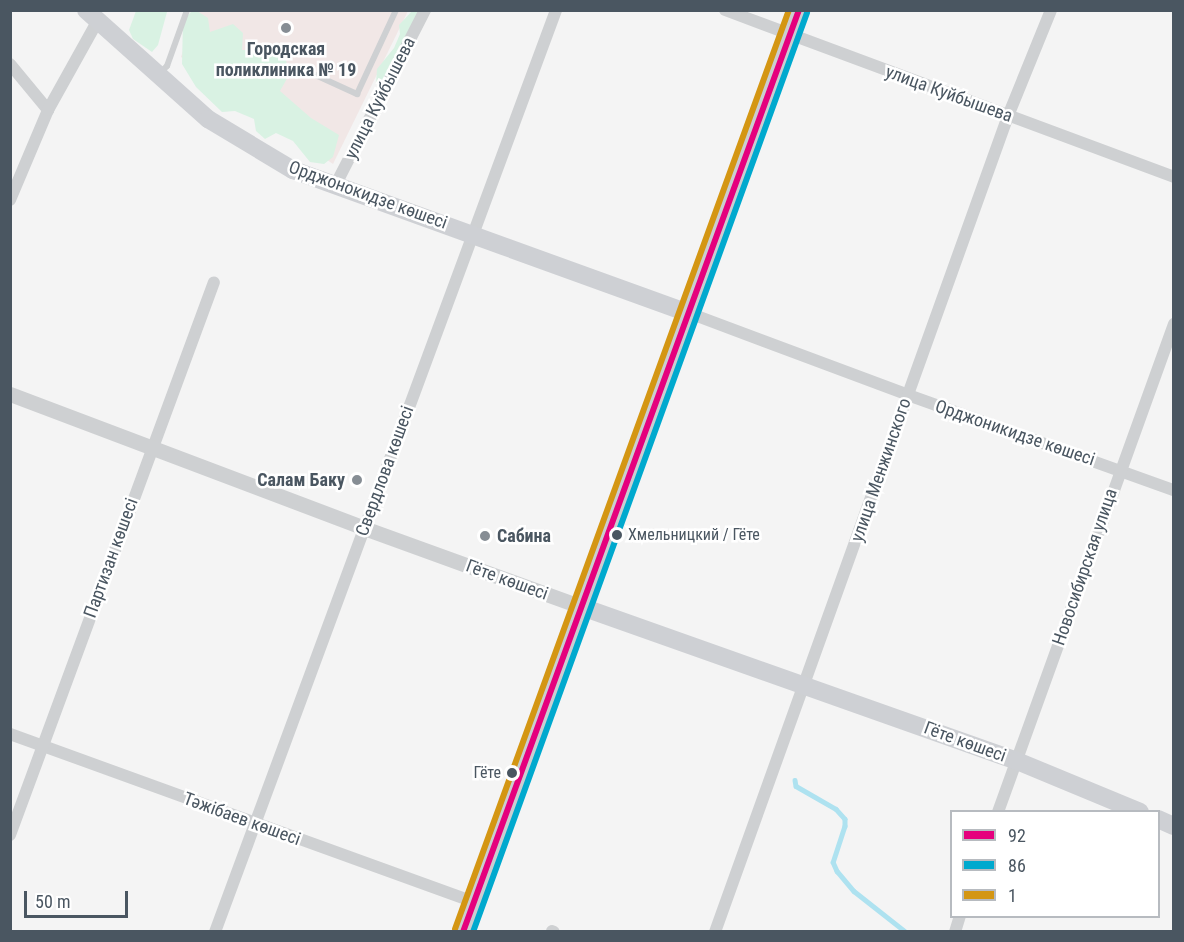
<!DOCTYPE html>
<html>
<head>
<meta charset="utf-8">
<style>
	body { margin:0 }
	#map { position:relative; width:1184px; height:942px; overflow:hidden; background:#f4f4f4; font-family:"Roboto Condensed",sans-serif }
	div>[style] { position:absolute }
	.medical>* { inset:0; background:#f1e7e6 }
	.green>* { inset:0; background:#d9f2e3 }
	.stream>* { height:4.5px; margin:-2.25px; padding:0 2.25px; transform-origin:2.25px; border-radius:2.25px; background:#aee2f0 }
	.service>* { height:6px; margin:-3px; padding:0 3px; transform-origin:3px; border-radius:3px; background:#ced0d2 }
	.minor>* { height:12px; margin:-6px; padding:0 6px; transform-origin:6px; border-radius:6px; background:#ced0d2 }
	.tertiary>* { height:15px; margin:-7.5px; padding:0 7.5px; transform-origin:7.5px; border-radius:7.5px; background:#ced0d2 }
	.secondary>* { height:18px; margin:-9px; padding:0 9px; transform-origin:9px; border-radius:9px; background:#ced0d4 }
	.primary>* { height:20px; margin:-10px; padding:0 10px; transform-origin:10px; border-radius:10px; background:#caced1 }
	.bus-1>* { height:6px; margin:-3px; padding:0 3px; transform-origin:3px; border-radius:3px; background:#e5007d }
	.bus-2>* { height:6px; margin:-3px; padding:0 3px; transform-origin:3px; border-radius:3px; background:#00a9ce }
	.bus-3>* { height:6px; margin:-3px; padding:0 3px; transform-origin:3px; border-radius:3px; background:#d49613 }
	.dots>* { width:16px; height:16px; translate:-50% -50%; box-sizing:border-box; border:3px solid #fff; border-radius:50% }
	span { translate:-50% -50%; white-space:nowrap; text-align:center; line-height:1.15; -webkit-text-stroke:5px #fff; paint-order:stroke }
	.bus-label { font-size:16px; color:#4a5661 }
	.left { translate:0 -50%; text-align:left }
	.right { translate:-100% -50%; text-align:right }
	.poi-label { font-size:18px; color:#4a5661; font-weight:700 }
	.street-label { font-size:18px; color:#4a5661 }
	.frame { position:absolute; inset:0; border:12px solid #4a5661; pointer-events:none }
	.legend { position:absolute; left:950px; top:810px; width:210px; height:108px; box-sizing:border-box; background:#fff; border:2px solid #b7bbc0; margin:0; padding:8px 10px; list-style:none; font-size:18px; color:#4a5661 }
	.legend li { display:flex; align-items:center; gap:12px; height:30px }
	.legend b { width:30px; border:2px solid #b7bbc0 }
	.scale { position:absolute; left:24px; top:891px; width:104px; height:27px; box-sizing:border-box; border:3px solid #4a5661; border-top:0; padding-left:8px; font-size:18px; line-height:21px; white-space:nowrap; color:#4a5661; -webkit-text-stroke:4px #fff; paint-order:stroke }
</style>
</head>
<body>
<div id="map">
	<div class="medical">
		<div style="clip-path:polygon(188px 11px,408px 11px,333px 164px,181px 57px,196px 13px)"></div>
	</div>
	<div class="green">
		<div style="clip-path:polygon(163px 11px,167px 12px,158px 45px,152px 52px,133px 39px,129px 30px,136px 11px)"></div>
		<div style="clip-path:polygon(192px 11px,197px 11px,208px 18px,210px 32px,233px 24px,243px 33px,242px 50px,264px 50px,286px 60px,289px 75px,280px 91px,311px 118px,339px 135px,333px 157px,324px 164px,310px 162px,293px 141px,276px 133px,265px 139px,256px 131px,254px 119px,235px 111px,222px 112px,196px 87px,182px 64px,183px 20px)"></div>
		<div style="clip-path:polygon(412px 11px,422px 11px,386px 83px,376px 84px,377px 69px,394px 48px,400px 34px,399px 25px)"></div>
	</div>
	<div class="stream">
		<div style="left:795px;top:780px;width:6px;rotate:81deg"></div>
		<div style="left:796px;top:786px;width:46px;rotate:29.9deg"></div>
		<div style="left:836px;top:809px;width:13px;rotate:48deg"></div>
		<div style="left:845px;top:819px;width:7px;rotate:90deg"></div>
		<div style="left:845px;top:826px;width:38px;rotate:108deg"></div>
		<div style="left:833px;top:862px;width:10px;rotate:66deg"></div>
		<div style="left:837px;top:871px;width:26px;rotate:50deg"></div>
		<div style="left:854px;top:891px;width:66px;rotate:38.3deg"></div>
	</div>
	<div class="service">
		<div style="left:160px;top:73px;width:10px;rotate:-45deg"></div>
		<div style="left:167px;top:66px;width:59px;rotate:-70.3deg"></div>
		<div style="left:311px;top:73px;width:51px;rotate:24.5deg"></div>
		<div style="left:357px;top:94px;width:93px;rotate:-65.1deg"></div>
	</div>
	<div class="minor">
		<div style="left:725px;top:10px;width:479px;rotate:20.4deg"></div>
		<div style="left:10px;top:64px;width:60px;rotate:50.4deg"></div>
		<div style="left:335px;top:186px;width:198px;rotate:-62.9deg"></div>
		<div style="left:10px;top:200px;width:98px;rotate:-67.1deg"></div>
		<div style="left:48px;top:110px;width:101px;rotate:-60.9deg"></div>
		<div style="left:689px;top:313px;width:234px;rotate:20.5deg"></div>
		<div style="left:908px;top:395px;width:282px;rotate:19.7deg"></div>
		<div style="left:10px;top:734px;width:493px;rotate:19.9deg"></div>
		<div style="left:998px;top:812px;width:519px;rotate:-70.17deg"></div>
		<div style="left:10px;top:835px;width:589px;rotate:-69.75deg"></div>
		<div style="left:552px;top:931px;width:2px;rotate:27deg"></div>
		<div style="left:215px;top:932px;width:983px;rotate:-69.7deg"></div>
		<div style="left:715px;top:932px;width:867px;rotate:-70.25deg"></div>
		<div style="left:1008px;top:116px;width:114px;rotate:-67.9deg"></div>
		<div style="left:955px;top:932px;width:17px;rotate:-73deg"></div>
	</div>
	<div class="tertiary">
		<div style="left:10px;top:394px;width:379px;rotate:20.7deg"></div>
		<div style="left:364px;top:528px;width:232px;rotate:19.9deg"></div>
	</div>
	<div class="secondary">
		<div style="left:86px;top:10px;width:164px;rotate:41.8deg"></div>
		<div style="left:208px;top:119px;width:99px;rotate:31deg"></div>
		<div style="left:293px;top:170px;width:421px;rotate:19.9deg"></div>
		<div style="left:582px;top:607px;width:461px;rotate:19.5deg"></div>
		<div style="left:1017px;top:761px;width:133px;rotate:22.5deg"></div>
		<div style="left:1158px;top:819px;width:17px;rotate:24deg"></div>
	</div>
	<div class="primary">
		<div style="left:463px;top:932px;width:981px;rotate:-69.98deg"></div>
	</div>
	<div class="bus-1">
		<div style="left:463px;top:932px;width:981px;rotate:-69.98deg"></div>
	</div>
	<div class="bus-2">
		<div style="left:473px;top:932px;width:978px;rotate:-70.03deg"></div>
	</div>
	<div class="bus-3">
		<div style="left:455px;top:929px;width:978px;rotate:-70.03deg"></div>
	</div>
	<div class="dots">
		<div style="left:286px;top:28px;background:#868d94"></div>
		<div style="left:357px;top:480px;background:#868d94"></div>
		<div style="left:617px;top:535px;background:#4a5661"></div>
		<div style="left:485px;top:536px;background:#868d94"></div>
		<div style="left:512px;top:773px;background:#4a5661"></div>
	</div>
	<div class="bus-label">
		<span class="left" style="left:628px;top:535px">Хмельницкий / Гёте</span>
		<span class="right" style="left:501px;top:773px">Гёте</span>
	</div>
	<div class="poi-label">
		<span style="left:286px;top:60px">Городская<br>поликлиника № 19</span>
		<span class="right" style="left:345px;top:480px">Салам Баку</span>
		<span class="left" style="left:497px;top:536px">Сабина</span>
	</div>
	<div class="street-label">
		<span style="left:949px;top:94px;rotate:20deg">улица Куйбышева</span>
		<span style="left:380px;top:98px;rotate:-63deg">улица Куйбышева</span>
		<span style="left:368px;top:195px;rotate:20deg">Орджонокидзе көшесі</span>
		<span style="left:1015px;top:433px;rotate:19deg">Орджоникидзе көшесі</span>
		<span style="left:881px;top:470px;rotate:-71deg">улица Менжинского</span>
		<span style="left:385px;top:471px;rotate:-70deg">Свердлова көшесі</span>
		<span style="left:111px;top:558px;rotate:-70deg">Партизан көшесі</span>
		<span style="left:1085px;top:567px;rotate:-71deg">Новосибирская улица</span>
		<span style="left:507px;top:580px;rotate:20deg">Гёте көшесі</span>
		<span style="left:965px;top:742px;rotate:20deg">Гёте көшесі</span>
		<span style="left:242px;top:819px;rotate:20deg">Тәжібаев көшесі</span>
	</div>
	<div class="frame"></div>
	<ul class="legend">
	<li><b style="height:8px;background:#e5007d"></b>92</li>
	<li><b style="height:8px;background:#00a9ce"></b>86</li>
	<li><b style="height:8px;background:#d49613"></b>1</li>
	</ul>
	<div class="scale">50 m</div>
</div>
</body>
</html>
